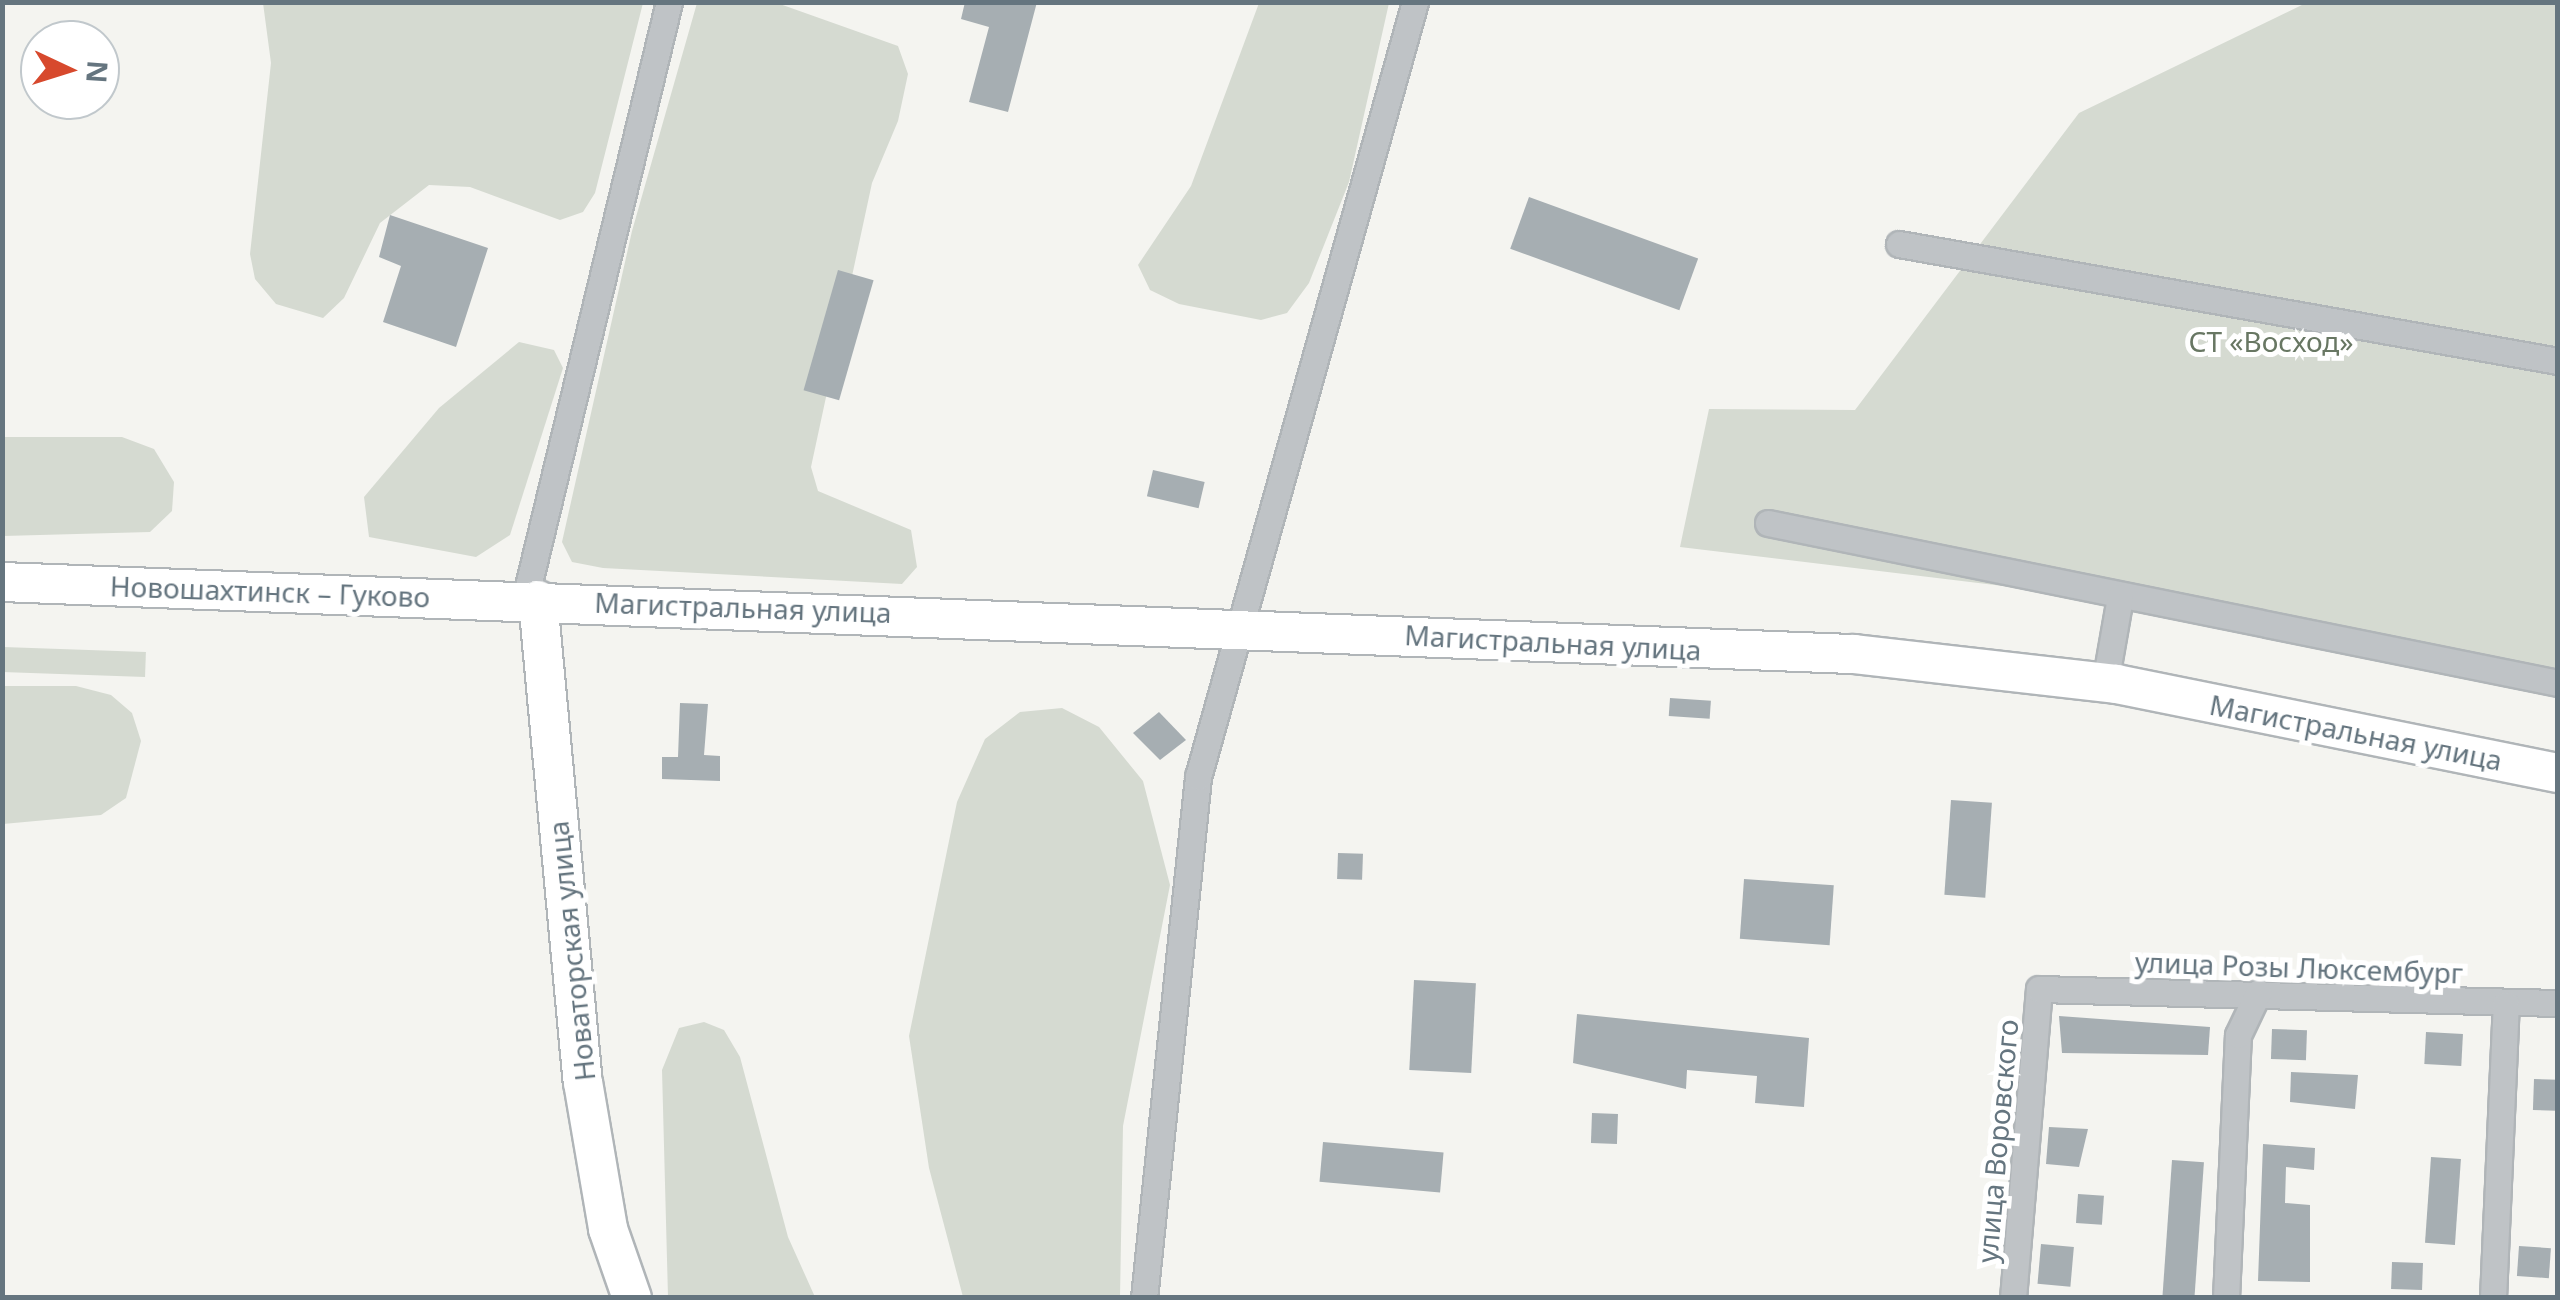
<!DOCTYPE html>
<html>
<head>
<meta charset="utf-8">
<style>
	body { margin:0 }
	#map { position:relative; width:2560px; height:1300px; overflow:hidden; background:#f4f4f0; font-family:"Noto Sans",sans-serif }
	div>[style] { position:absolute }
	.green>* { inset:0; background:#d5dad1; transform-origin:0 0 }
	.building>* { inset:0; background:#a6aeb2; transform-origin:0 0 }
	.roads { filter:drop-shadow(2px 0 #b0b5b8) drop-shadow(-2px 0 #b0b5b8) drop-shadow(0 2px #b0b5b8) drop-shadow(0 -2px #b0b5b8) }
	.street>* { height:25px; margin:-12.5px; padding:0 12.5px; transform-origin:12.5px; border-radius:12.5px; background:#bfc3c6 }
	.secondary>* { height:38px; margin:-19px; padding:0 19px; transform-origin:19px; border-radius:19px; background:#fff }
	span { translate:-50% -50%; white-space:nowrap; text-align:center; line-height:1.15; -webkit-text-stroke:10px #fff; paint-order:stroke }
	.park-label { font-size:28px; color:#687763 }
	.street-label { font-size:28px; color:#65757f }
	.frame { position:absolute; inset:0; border:5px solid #65757f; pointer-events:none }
	.north { position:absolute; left:20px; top:20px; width:100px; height:100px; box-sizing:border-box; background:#fff; border:2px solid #c1c8cc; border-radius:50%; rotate:94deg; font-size:28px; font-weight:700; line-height:40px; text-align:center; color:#65757f }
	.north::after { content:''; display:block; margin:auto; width:35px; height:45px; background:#d7492d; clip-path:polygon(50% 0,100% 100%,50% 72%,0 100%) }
</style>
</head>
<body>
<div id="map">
	<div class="green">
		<div style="clip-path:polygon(263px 3px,643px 3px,595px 193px,583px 212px,560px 220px,470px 187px,429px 185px,380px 223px,344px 298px,323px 318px,276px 304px,255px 279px,250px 254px,271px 63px)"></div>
		<div style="clip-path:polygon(697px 3px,777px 3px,898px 46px,908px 74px,898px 121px,872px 183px,811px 467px,818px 491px,911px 530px,917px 567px,902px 584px,603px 568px,572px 562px,562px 542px,632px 231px)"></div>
		<div style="clip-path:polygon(1259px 3px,1389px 3px,1349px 182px,1309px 283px,1287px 313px,1261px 320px,1179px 304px,1150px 290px,1138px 265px,1191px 186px)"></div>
		<div style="clip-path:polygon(2306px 3px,2557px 3px,2557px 690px,2093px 597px,1680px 547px,1709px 409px,1855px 410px,2079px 113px)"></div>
		<div style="clip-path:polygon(519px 342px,554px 350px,563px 368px,510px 535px,476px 557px,369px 537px,364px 497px,439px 408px)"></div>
		<div style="clip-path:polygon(3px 437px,122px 437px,154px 449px,174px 482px,172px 511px,150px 532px,3px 536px)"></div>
		<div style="left:3px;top:647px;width:143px;height:25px;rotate:2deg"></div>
		<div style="clip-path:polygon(3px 686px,76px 686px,111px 695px,132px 713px,141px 741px,126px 798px,101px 815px,3px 824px)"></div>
		<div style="clip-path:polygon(1062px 708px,1099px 727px,1143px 781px,1170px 885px,1123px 1126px,1120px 1297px,963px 1297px,929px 1168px,909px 1036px,957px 802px,985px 739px,1020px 712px)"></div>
		<div style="clip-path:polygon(704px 1022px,724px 1030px,740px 1057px,788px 1237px,815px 1297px,668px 1297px,662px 1070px,679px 1028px)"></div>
	</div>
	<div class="building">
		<div style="clip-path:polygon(965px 2px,1037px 2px,1008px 112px,969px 102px,989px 27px,961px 19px)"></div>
		<div style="left:1529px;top:197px;width:180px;height:55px;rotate:20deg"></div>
		<div style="clip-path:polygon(390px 215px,488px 248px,456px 347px,383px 322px,401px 266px,379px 257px)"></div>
		<div style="left:838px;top:270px;width:37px;height:125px;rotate:16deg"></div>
		<div style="left:1153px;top:470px;width:53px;height:27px;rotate:13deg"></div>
		<div style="left:1670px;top:698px;width:41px;height:18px;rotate:4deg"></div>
		<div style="clip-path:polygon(680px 703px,708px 704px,704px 755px,720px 756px,720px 781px,662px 779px,662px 757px,678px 757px)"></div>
		<div style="clip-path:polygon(1159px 712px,1186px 740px,1160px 760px,1133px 733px)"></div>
		<div style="left:1951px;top:800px;width:41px;height:95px;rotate:4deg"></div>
		<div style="left:1338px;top:853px;width:25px;height:26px;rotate:2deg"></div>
		<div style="left:1744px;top:879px;width:90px;height:60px;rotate:4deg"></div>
		<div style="left:1414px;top:980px;width:62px;height:90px;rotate:3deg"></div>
		<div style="clip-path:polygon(1577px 1014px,1809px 1038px,1804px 1107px,1755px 1103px,1757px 1076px,1687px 1070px,1686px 1089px,1573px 1063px)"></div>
		<div style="clip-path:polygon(2059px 1016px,2210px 1027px,2208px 1055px,2062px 1053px)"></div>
		<div style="left:2272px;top:1029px;width:35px;height:30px;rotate:2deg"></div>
		<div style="left:2426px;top:1032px;width:37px;height:32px;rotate:3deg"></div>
		<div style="clip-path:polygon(2291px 1072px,2358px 1075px,2355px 1109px,2290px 1102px)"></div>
		<div style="left:2534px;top:1079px;width:24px;height:31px;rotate:2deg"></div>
		<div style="left:1592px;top:1113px;width:26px;height:30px;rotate:2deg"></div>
		<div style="clip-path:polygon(2049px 1127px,2088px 1129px,2079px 1167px,2046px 1164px)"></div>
		<div style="left:1323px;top:1142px;width:121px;height:40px;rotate:5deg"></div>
		<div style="clip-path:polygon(2263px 1144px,2315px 1148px,2314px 1170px,2286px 1167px,2285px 1203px,2310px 1205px,2310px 1282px,2258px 1281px)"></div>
		<div style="left:2431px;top:1157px;width:30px;height:86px;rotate:4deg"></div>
		<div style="left:2172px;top:1160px;width:32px;height:138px;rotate:4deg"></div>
		<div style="left:2078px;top:1194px;width:26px;height:29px;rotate:4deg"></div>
		<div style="left:2041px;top:1244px;width:33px;height:40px;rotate:5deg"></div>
		<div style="left:2519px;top:1246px;width:32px;height:30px;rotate:4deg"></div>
		<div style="left:2392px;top:1262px;width:31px;height:27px;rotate:2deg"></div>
	</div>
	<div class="roads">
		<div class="street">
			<div style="left:1899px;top:244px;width:669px;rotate:10.07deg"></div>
			<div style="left:1768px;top:523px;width:806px;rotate:11.45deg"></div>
			<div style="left:525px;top:599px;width:614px;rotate:-76.44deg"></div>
			<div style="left:2105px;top:683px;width:87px;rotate:-80.1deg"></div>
			<div style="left:1144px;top:1298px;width:524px;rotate:-84.08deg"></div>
			<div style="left:1198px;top:777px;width:805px;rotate:-74.36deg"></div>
			<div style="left:2013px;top:1298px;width:310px;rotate:-85.2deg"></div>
			<div style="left:2039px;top:989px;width:519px;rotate:1.55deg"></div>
			<div style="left:2226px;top:1298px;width:263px;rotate:-87.4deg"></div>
			<div style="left:2238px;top:1035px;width:47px;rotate:-64.5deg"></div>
			<div style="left:2493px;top:1298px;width:294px;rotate:-87.5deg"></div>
		</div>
		<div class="secondary">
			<div style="left:2px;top:582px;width:1853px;rotate:2.23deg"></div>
			<div style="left:1854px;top:654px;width:264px;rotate:6.5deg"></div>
			<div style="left:2116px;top:684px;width:451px;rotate:11.4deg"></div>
			<div style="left:538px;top:600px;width:484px;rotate:84.7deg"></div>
			<div style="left:583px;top:1082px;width:149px;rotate:80.3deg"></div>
			<div style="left:608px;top:1229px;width:73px;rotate:70.8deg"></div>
		</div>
	</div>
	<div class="park-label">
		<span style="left:2271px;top:341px">СТ «Восход»</span>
	</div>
	<div class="street-label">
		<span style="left:270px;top:591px;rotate:2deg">Новошахтинск – Гуково</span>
		<span style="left:743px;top:607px;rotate:2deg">Магистральная улица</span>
		<span style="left:1553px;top:642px;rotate:3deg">Магистральная улица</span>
		<span style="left:2356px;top:732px;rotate:11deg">Магистральная улица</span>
		<span style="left:571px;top:951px;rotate:-96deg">Новаторская улица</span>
		<span style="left:2299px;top:967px;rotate:2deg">улица Розы Люксембург</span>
		<span style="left:1997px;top:1141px;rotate:-85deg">улица Воровского</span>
	</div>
	<div class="frame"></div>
	<div class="north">N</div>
</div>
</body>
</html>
